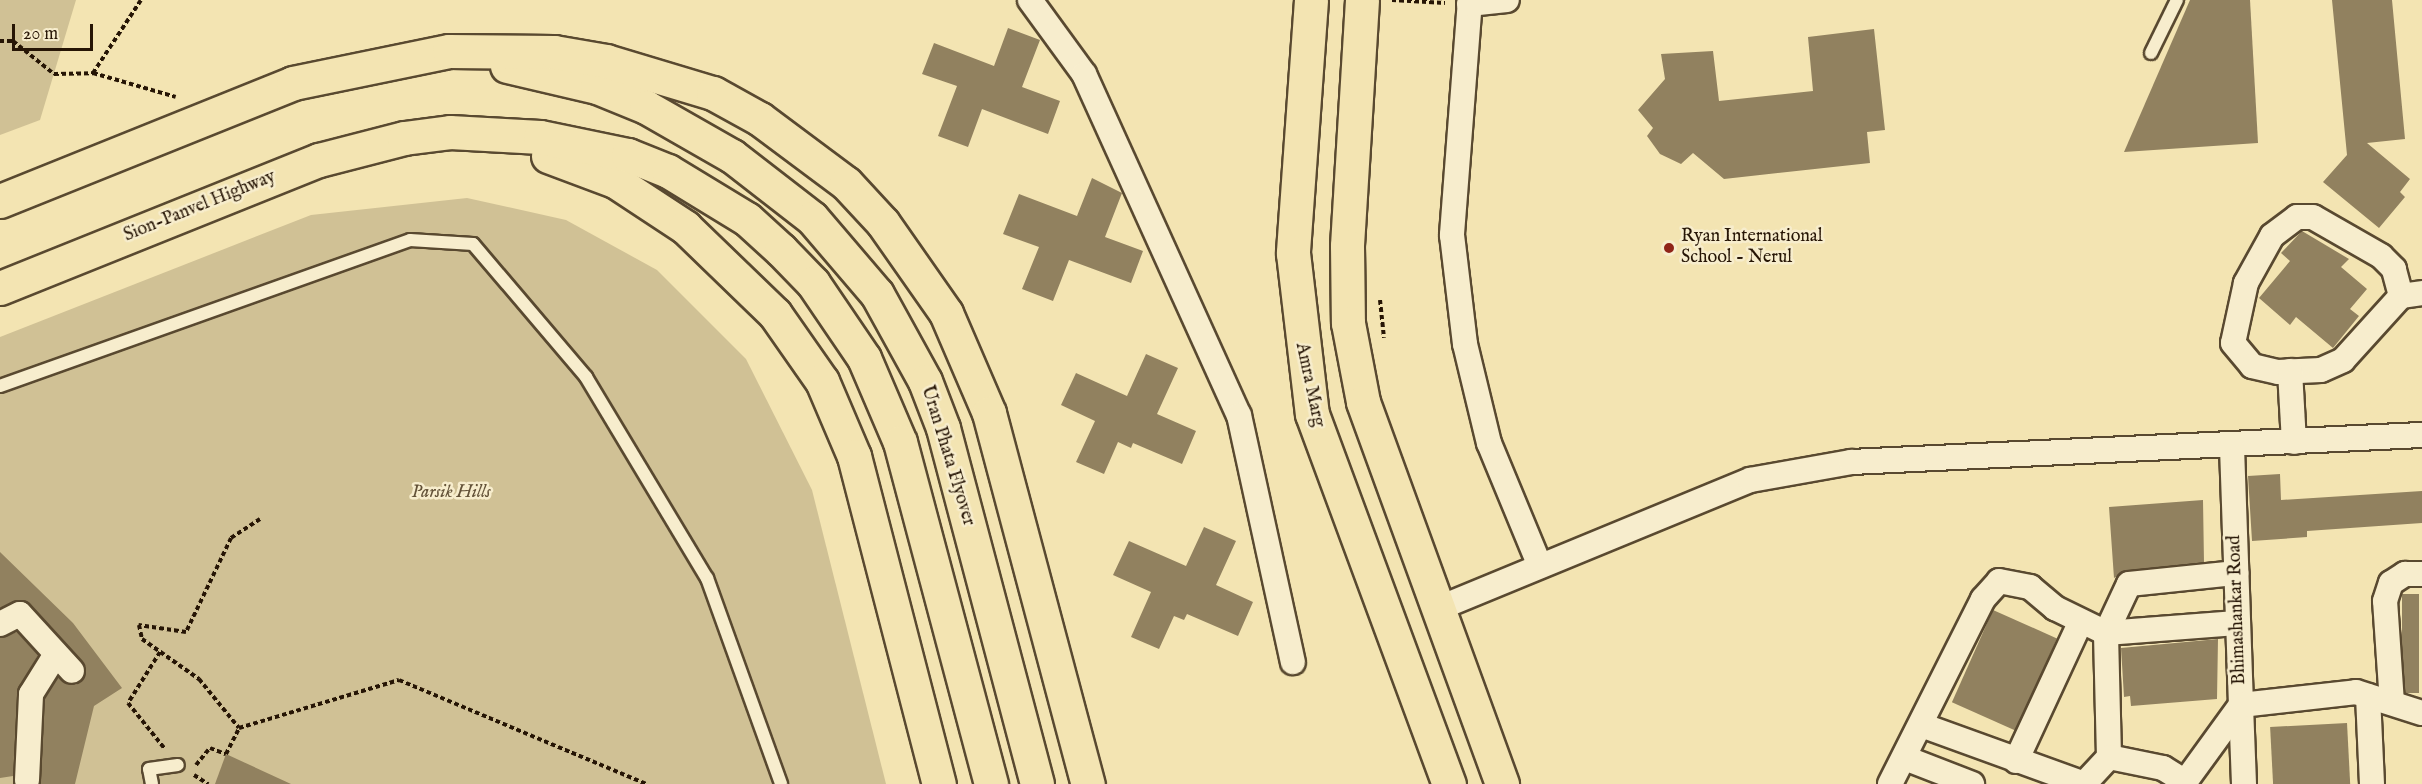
<!DOCTYPE html>
<html>
<head>
<meta charset="utf-8">
<style>
	body { margin:0 }
	#map { position:relative; width:2422px; height:784px; overflow:hidden; background:#f3e4b2; font-family:"IM FELL English",serif }
	div>[style] { position:absolute }
	.green>* { inset:0; background:#d0c195 }
	.building>* { inset:0; background:#91815f; transform-origin:0 0 }
	.path>* { height:4px; margin-top:-2px; transform-origin:0; background:repeating-linear-gradient(90deg,#261505 0 4.5px,transparent 0 7.5px) }
	.roads { filter:drop-shadow(2px 0 #594930) drop-shadow(-2px 0 #594930) drop-shadow(0 2px #594930) drop-shadow(0 -2px #594930) }
	.service>* { height:12px; margin:-6px; padding:0 6px; transform-origin:6px; border-radius:6px; background:#f7edcd }
	.minor>* { height:24px; margin:-12px; padding:0 12px; transform-origin:12px; border-radius:12px; background:#f7edcd }
	.trunk>* { height:33px; margin:-16.5px; padding:0 16.5px; transform-origin:16.5px; border-radius:16.5px; background:#f3e4b2 }
	.motorway>* { height:33px; margin:-16.5px; padding:0 16.5px; transform-origin:16.5px; border-radius:16.5px; background:#f3e4b2 }
	.dots>* { width:16px; height:16px; translate:-50% -50%; box-sizing:border-box; border:3px solid #f7edcd; border-radius:50% }
	span { translate:-50% -50%; white-space:nowrap; text-align:center; line-height:1.15; -webkit-text-stroke:5px #f7edcd; paint-order:stroke }
	.street-label { font-size:18px; color:#261505 }
	.poi-label { font-size:18px; color:#261505 }
	.left { translate:0 -50%; text-align:left }
	.park-label { font-size:18px; color:#625137; font-style:italic }
	.scale { position:absolute; left:12px; top:24px; width:81px; height:27px; box-sizing:border-box; border:3px solid #261505; border-top:0; padding-left:8px; font-size:18px; line-height:21px; white-space:nowrap; color:#261505; -webkit-text-stroke:4px #f7edcd; paint-order:stroke }
</style>
</head>
<body>
<div id="map">
	<div class="green">
		<div style="clip-path:polygon(0 0,76px 0,40px 120px,0 135px)"></div>
		<div style="clip-path:polygon(467px 198px,566px 220px,657px 270px,746px 359px,812px 490px,886px 784px,0 784px,0 337px,311px 215px)"></div>
	</div>
	<div class="building">
		<div style="clip-path:polygon(2190px 0,2250px 0,2258px 143px,2124px 152px)"></div>
		<div style="clip-path:polygon(2332px 0,2392px 0,2405px 139px,2367px 143px,2410px 179px,2400px 192px,2405px 197px,2379px 228px,2323px 182px,2347px 155px)"></div>
		<div style="clip-path:polygon(1008px 28px,1040px 40px,1022px 87px,1060px 101px,1048px 134px,982px 109px,968px 147px,938px 136px,957px 86px,922px 74px,934px 43px,994px 66px)"></div>
		<div style="clip-path:polygon(1874px 29px,1885px 130px,1867px 132px,1870px 163px,1724px 179px,1693px 153px,1681px 164px,1660px 154px,1647px 136px,1653px 128px,1638px 110px,1665px 79px,1661px 54px,1713px 51px,1719px 101px,1813px 91px,1808px 37px)"></div>
		<div style="clip-path:polygon(1092px 178px,1122px 193px,1105px 237px,1143px 251px,1131px 283px,1069px 260px,1053px 301px,1022px 289px,1039px 247px,1003px 234px,1019px 194px,1077px 216px)"></div>
		<div style="clip-path:polygon(2302px 231px,2349px 259px,2341px 267px,2367px 289px,2350px 309px,2359px 316px,2333px 348px,2296px 317px,2290px 325px,2259px 298px,2290px 261px,2281px 253px)"></div>
		<div style="clip-path:polygon(1146px 354px,1178px 368px,1157px 414px,1196px 431px,1182px 464px,1133px 443px,1131px 448px,1118px 442px,1104px 474px,1076px 462px,1095px 421px,1061px 405px,1076px 373px,1127px 396px)"></div>
		<div style="clip-path:polygon(2280px 474px,2281px 500px,2422px 491px,2422px 523px,2307px 531px,2307px 537px,2252px 541px,2248px 476px)"></div>
		<div style="clip-path:polygon(2203px 500px,2204px 562px,2128px 570px,2114px 578px,2109px 507px)"></div>
		<div style="clip-path:polygon(1204px 527px,1236px 541px,1216px 585px,1253px 602px,1238px 636px,1187px 614px,1184px 620px,1174px 616px,1159px 649px,1131px 637px,1151px 592px,1113px 575px,1129px 541px,1186px 566px)"></div>
		<div style="clip-path:polygon(0 552px,73px 623px,122px 688px,94px 706px,75px 784px,40px 784px,45px 698px,58px 677px,76px 685px,86px 667px,30px 604px,22px 600px,0 608px)"></div>
		<div style="left:2402px;top:594px;width:17px;height:99px"></div>
		<div style="left:1993px;top:610px;width:70px;height:101px;rotate:24deg"></div>
		<div style="clip-path:polygon(17px 632px,38px 655px,17px 693px,13px 776px,0 778px,0 638px)"></div>
		<div style="clip-path:polygon(2218px 639px,2217px 699px,2131px 706px,2130px 696px,2124px 697px,2121px 648px)"></div>
		<div style="left:2347px;top:723px;width:61px;height:77px;rotate:87deg"></div>
		<div style="clip-path:polygon(226px 754px,291px 784px,215px 784px)"></div>
	</div>
	<div class="path">
		<div style="left:1392px;top:0;width:53px;rotate:3.2deg"></div>
		<div style="left:0;top:41px;width:13px"></div>
		<div style="left:13px;top:41px;width:53px;rotate:38.8deg"></div>
		<div style="left:54px;top:74px;width:39px;rotate:-1deg"></div>
		<div style="left:93px;top:73px;width:86px;rotate:16.1deg"></div>
		<div style="left:93px;top:73px;width:87px;rotate:-56.7deg"></div>
		<div style="left:1380px;top:300px;width:38px;rotate:84deg"></div>
		<div style="left:260px;top:519px;width:35px;rotate:147deg"></div>
		<div style="left:231px;top:538px;width:104px;rotate:115.6deg"></div>
		<div style="left:186px;top:632px;width:48px;rotate:-171.5deg"></div>
		<div style="left:139px;top:625px;width:14px;rotate:78deg"></div>
		<div style="left:142px;top:639px;width:70px;rotate:35.1deg"></div>
		<div style="left:199px;top:679px;width:63px;rotate:50.8deg"></div>
		<div style="left:239px;top:728px;width:167px;rotate:-16.7deg"></div>
		<div style="left:399px;top:680px;width:268px;rotate:22.8deg"></div>
		<div style="left:160px;top:652px;width:60px;rotate:122.1deg"></div>
		<div style="left:128px;top:703px;width:59px;rotate:51.2deg"></div>
		<div style="left:196px;top:765px;width:22px;rotate:-51deg"></div>
		<div style="left:210px;top:748px;width:17px;rotate:21deg"></div>
		<div style="left:226px;top:754px;width:29px;rotate:-63deg"></div>
		<div style="left:194px;top:775px;width:17px;rotate:33deg"></div>
	</div>
	<div class="roads">
		<div class="service">
			<div style="left:2151px;top:53px;width:59px;rotate:-63.9deg"></div>
			<div style="left:0;top:386px;width:435px;rotate:-19.6deg"></div>
			<div style="left:410px;top:240px;width:63px;rotate:3.6deg"></div>
			<div style="left:473px;top:244px;width:175px;rotate:49.6deg"></div>
			<div style="left:586px;top:377px;width:235px;rotate:59deg"></div>
			<div style="left:707px;top:578px;width:219px;rotate:70.2deg"></div>
			<div style="left:152px;top:784px;width:15px;rotate:-101deg"></div>
			<div style="left:149px;top:769px;width:29px;rotate:-8deg"></div>
		</div>
		<div class="minor">
			<div style="left:1030px;top:0;width:92px;rotate:53.9deg"></div>
			<div style="left:1084px;top:74px;width:375px;rotate:65.6deg"></div>
			<div style="left:1239px;top:415px;width:253px;rotate:77.7deg"></div>
			<div style="left:1470px;top:0;width:236px;rotate:94.4deg"></div>
			<div style="left:1452px;top:235px;width:110px;rotate:83.2deg"></div>
			<div style="left:1465px;top:344px;width:102px;rotate:76.4deg"></div>
			<div style="left:1489px;top:443px;width:133px;rotate:67.5deg"></div>
			<div style="left:1469px;top:4px;width:38px;rotate:-6deg"></div>
			<div style="left:2401px;top:296px;width:28px;rotate:-105deg"></div>
			<div style="left:2394px;top:269px;width:18px;rotate:-135deg"></div>
			<div style="left:2381px;top:256px;width:78px;rotate:-150.2deg"></div>
			<div style="left:2313px;top:217px;width:16px;rotate:180deg"></div>
			<div style="left:2297px;top:217px;width:31px;rotate:143deg"></div>
			<div style="left:2272px;top:236px;width:54px;rotate:119deg"></div>
			<div style="left:2246px;top:283px;width:61px;rotate:102.2deg"></div>
			<div style="left:2233px;top:343px;width:30px;rotate:50deg"></div>
			<div style="left:2252px;top:366px;width:27px;rotate:13deg"></div>
			<div style="left:2278px;top:372px;width:43px;rotate:-2.7deg"></div>
			<div style="left:2321px;top:370px;width:24px;rotate:-24deg"></div>
			<div style="left:2343px;top:360px;width:86px;rotate:-47.8deg"></div>
			<div style="left:2401px;top:296px;width:21px;rotate:-8deg"></div>
			<div style="left:2290px;top:371px;width:71px;rotate:86.8deg"></div>
			<div style="left:1437px;top:609px;width:339px;rotate:-22.4deg"></div>
			<div style="left:1750px;top:480px;width:103px;rotate:-10.1deg"></div>
			<div style="left:1851px;top:462px;width:572px;rotate:-2.71deg"></div>
			<div style="left:0;top:624px;width:22px;rotate:-27deg"></div>
			<div style="left:20px;top:614px;width:77px;rotate:47.6deg"></div>
			<div style="left:2368px;top:696px;width:88px;rotate:87.4deg"></div>
			<div style="left:2392px;top:703px;width:102px;rotate:-93.9deg"></div>
			<div style="left:2385px;top:601px;width:19px;rotate:-72deg"></div>
			<div style="left:2391px;top:583px;width:17px;rotate:-33deg"></div>
			<div style="left:2405px;top:574px;width:17px"></div>
			<div style="left:1924px;top:726px;width:170px;rotate:19.9deg"></div>
			<div style="left:2109px;top:757px;width:124px;rotate:-91.4deg"></div>
			<div style="left:2106px;top:633px;width:54px;rotate:-64.9deg"></div>
			<div style="left:2129px;top:584px;width:108px;rotate:-5.9deg"></div>
			<div style="left:1905px;top:758px;width:72px;rotate:21.2deg"></div>
			<div style="left:2016px;top:761px;width:154px;rotate:-65.1deg"></div>
			<div style="left:27px;top:780px;width:86px;rotate:-87.3deg"></div>
			<div style="left:31px;top:694px;width:47px;rotate:-58deg"></div>
			<div style="left:1890px;top:784px;width:207px;rotate:-63.3deg"></div>
			<div style="left:1983px;top:599px;width:24px;rotate:-48deg"></div>
			<div style="left:1999px;top:581px;width:32px;rotate:11deg"></div>
			<div style="left:2030px;top:587px;width:33px;rotate:40deg"></div>
			<div style="left:2055px;top:608px;width:57px;rotate:26.1deg"></div>
			<div style="left:2106px;top:633px;width:131px;rotate:-4.4deg"></div>
			<div style="left:2084px;top:784px;width:37px;rotate:-47deg"></div>
			<div style="left:2109px;top:757px;width:55px;rotate:11.5deg"></div>
			<div style="left:2163px;top:768px;width:26px;rotate:32deg"></div>
			<div style="left:2185px;top:782px;width:95px;rotate:-54deg"></div>
			<div style="left:2241px;top:705px;width:259px;rotate:-92deg"></div>
			<div style="left:2244px;top:784px;width:79px;rotate:-92.2deg"></div>
			<div style="left:2241px;top:705px;width:116px;rotate:-6.4deg"></div>
			<div style="left:2356px;top:692px;width:69px;rotate:17.7deg"></div>
		</div>
		<div class="trunk">
			<div style="left:1311px;top:0;width:254px;rotate:94.1deg"></div>
			<div style="left:1293px;top:253px;width:162px;rotate:83.3deg"></div>
			<div style="left:1312px;top:414px;width:395px;rotate:69.7deg"></div>
			<div style="left:1362px;top:0;width:246px;rotate:93.5deg"></div>
			<div style="left:1347px;top:246px;width:77px;rotate:89.3deg"></div>
			<div style="left:1348px;top:323px;width:80px;rotate:79.2deg"></div>
			<div style="left:1363px;top:402px;width:407px;rotate:70deg"></div>
		</div>
		<div class="motorway">
			<div style="left:507px;top:66px;width:92px;rotate:13.1deg"></div>
			<div style="left:597px;top:87px;width:53px;rotate:22.2deg"></div>
			<div style="left:646px;top:107px;width:99px;rotate:29.7deg"></div>
			<div style="left:732px;top:156px;width:101px;rotate:37.8deg"></div>
			<div style="left:812px;top:218px;width:100px;rotate:49.5deg"></div>
			<div style="left:877px;top:294px;width:99px;rotate:61.1deg"></div>
			<div style="left:925px;top:381px;width:50px;rotate:69deg"></div>
			<div style="left:943px;top:428px;width:368px;rotate:75.2deg"></div>
			<div style="left:548px;top:156px;width:72px;rotate:20.5deg"></div>
			<div style="left:615px;top:181px;width:84px;rotate:33.3deg"></div>
			<div style="left:685px;top:227px;width:125px;rotate:44deg"></div>
			<div style="left:775px;top:314px;width:82px;rotate:55deg"></div>
			<div style="left:822px;top:381px;width:82px;rotate:66.9deg"></div>
			<div style="left:854px;top:456px;width:339px;rotate:75.5deg"></div>
			<div style="left:0;top:201px;width:316px;rotate:-21.9deg"></div>
			<div style="left:293px;top:83px;width:159px;rotate:-11.6deg"></div>
			<div style="left:449px;top:51px;width:105px;rotate:0.5deg"></div>
			<div style="left:554px;top:52px;width:53px;rotate:9.8deg"></div>
			<div style="left:606px;top:61px;width:112px;rotate:16.7deg"></div>
			<div style="left:713px;top:93px;width:54px;rotate:29deg"></div>
			<div style="left:760px;top:119px;width:107px;rotate:36.7deg"></div>
			<div style="left:846px;top:183px;width:54px;rotate:47.2deg"></div>
			<div style="left:883px;top:223px;width:110px;rotate:55deg"></div>
			<div style="left:946px;top:313px;width:109px;rotate:66.7deg"></div>
			<div style="left:989px;top:413px;width:384px;rotate:75.1deg"></div>
			<div style="left:0;top:288px;width:344px;rotate:-21.9deg"></div>
			<div style="left:319px;top:160px;width:88px;rotate:-14.5deg"></div>
			<div style="left:404px;top:138px;width:46px;rotate:-7.4deg"></div>
			<div style="left:450px;top:132px;width:90px;rotate:3.2deg"></div>
			<div style="left:540px;top:137px;width:90px;rotate:11.6deg"></div>
			<div style="left:628px;top:155px;width:43px;rotate:21.8deg"></div>
			<div style="left:668px;top:171px;width:92px;rotate:31.3deg"></div>
			<div style="left:747px;top:219px;width:46px;rotate:42.4deg"></div>
			<div style="left:781px;top:250px;width:46px;rotate:45.9deg"></div>
			<div style="left:813px;top:283px;width:91px;rotate:55.8deg"></div>
			<div style="left:864px;top:358px;width:91px;rotate:66.8deg"></div>
			<div style="left:900px;top:442px;width:354px;rotate:75.1deg"></div>
		</div>
	</div>
	<div class="dots">
		<div style="left:1669px;top:248px;background:#8f2418"></div>
	</div>
	<div class="street-label">
		<span style="left:200px;top:207px;rotate:-22deg">Sion-Panvel Highway</span>
		<span style="left:1309px;top:385px;rotate:78deg">Amra Marg</span>
		<span style="left:947px;top:456px;rotate:73deg">Uran Phata Flyover</span>
		<span style="left:2238px;top:610px;rotate:-92deg">Bhimashankar Road</span>
	</div>
	<div class="poi-label">
		<span class="left" style="left:1681px;top:248px">Ryan International<br>School - Nerul</span>
	</div>
	<div class="park-label">
		<span style="left:451px;top:493px">Parsik Hills</span>
	</div>
	<div class="scale">20 m</div>
</div>
</body>
</html>
